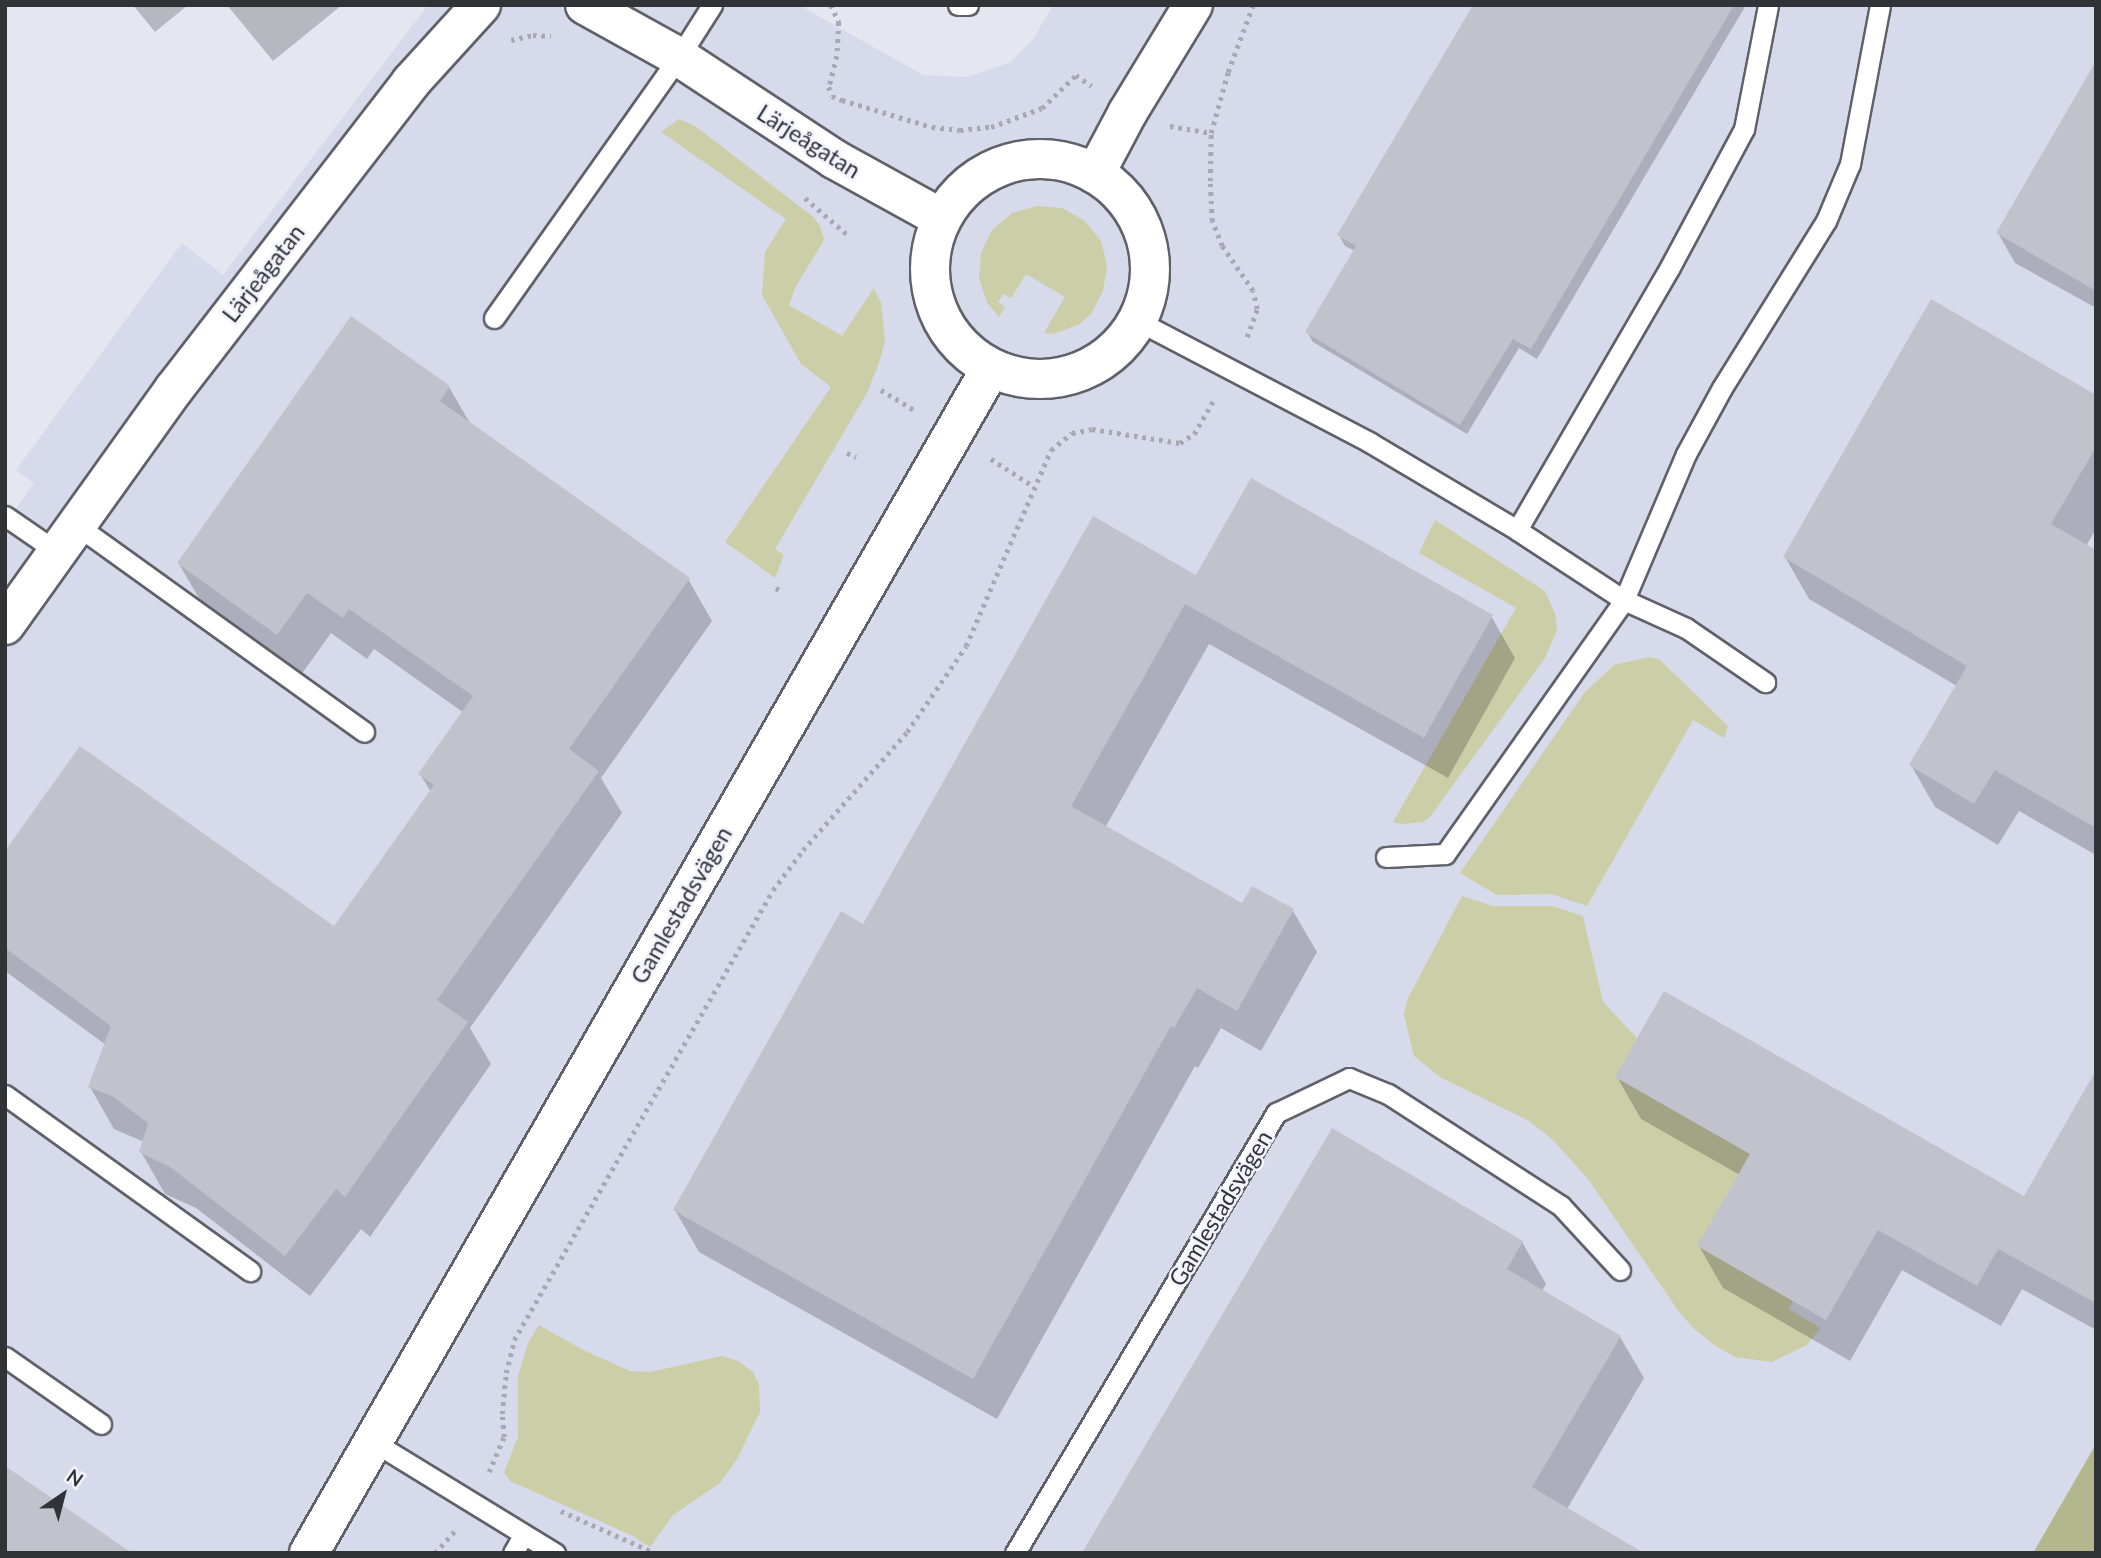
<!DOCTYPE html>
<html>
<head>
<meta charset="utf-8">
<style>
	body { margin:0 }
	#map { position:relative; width:2101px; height:1558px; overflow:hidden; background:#e4e6f0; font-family:Lato,sans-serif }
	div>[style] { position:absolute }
	.built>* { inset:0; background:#d7daea }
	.green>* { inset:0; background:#cbcea7 }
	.forest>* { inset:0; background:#b3b78d }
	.shadow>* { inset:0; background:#0003 }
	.building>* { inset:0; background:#c2c2cc }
	.path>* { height:4.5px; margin-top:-2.25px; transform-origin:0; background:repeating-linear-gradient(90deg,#a7a8b0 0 3.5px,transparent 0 8.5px) }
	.roads { filter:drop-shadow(2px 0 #5f6169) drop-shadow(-2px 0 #5f6169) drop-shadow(0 2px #5f6169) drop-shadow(0 -2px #5f6169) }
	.service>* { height:19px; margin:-9.5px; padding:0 9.5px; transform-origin:9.5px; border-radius:9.5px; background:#fff }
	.minor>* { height:38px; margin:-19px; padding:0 19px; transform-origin:19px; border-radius:19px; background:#fff }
	.tertiary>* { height:38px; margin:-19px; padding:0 19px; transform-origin:19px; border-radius:19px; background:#fff }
	.tertiary>.ring { margin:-19px; padding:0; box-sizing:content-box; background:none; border:38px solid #fff; border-radius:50% }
	span { translate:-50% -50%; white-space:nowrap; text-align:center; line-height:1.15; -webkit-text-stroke:5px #f1f3fd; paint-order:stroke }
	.street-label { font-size:23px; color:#323337 }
	.frame { position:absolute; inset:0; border:7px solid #323337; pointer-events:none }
	.north { position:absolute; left:28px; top:1460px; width:70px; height:70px; -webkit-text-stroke:5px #f1f3fd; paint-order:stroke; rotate:35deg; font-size:19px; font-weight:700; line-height:28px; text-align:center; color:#323337 }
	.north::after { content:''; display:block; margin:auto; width:24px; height:32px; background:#323337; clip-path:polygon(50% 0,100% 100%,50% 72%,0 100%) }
</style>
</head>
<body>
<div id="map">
	<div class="built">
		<div style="clip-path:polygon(428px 5px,799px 5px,923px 75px,967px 77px,1011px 62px,1033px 39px,1053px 5px,2096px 5px,2096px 1444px,2033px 1553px,5px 1553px,5px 523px,34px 483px,16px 470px,182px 243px,223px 275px)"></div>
	</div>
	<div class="green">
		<div style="clip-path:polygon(679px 119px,695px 126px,812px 216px,820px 226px,824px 240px,796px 286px,789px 305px,842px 336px,874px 288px,881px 303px,885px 341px,879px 363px,867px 393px,775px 549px,784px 555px,775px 578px,725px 542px,831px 387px,801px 364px,762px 295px,765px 252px,786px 219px,661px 132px)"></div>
		<div style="clip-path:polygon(1037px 206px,1062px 208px,1085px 221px,1101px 241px,1107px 266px,1103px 291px,1091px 314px,1078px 325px,1053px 334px,1044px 333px,1065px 297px,1026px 274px,1011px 298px,1004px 294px,998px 302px,1005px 307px,999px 317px,987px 303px,979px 278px,981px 253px,992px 230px,1012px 213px)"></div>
		<div style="clip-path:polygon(1435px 520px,1545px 591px,1555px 614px,1557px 630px,1545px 658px,1430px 817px,1423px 822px,1402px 824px,1393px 822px,1516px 608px,1419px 553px)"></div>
		<div style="clip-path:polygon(1649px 657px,1659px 659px,1728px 726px,1724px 738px,1693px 720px,1587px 906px,1551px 894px,1497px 895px,1460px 873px,1585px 692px,1614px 665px)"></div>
		<div style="clip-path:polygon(1462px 896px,1493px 906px,1552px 906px,1583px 916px,1603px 1002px,1637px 1038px,1616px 1077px,1750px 1154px,1698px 1246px,1793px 1301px,1789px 1309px,1820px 1328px,1807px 1345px,1772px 1362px,1735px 1357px,1716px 1346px,1693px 1328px,1677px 1309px,1588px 1179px,1552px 1139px,1529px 1121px,1440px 1077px,1414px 1056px,1404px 1015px,1407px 1000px)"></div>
		<div style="clip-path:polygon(539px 1325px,581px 1349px,630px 1371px,650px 1372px,722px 1356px,738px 1361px,753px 1372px,759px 1385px,760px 1412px,737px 1459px,720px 1483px,673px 1515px,650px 1547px,633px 1536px,510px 1481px,504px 1472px,518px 1437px,518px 1376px,528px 1343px)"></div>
	</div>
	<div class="forest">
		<div style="clip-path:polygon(2096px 1444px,2096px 1553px,2033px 1553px)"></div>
	</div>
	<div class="shadow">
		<div style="clip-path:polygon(133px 5px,188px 5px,155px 32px)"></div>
		<div style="clip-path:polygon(227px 5px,342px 5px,273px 61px)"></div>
		<div style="clip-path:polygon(1475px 5px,1746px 5px,1537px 359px,1519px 348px,1467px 434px,1313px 342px,1307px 332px,1355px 251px,1345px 246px,1339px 235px)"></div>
		<div style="clip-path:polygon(2096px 87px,2096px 308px,2015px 263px,1998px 233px)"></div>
		<div style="clip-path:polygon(449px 387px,471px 425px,688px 579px,712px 621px,601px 778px,622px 813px,470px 1028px,491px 1064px,370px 1237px,361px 1229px,310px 1296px,196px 1208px,165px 1194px,141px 1152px,144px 1142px,114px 1129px,90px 1087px,106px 1045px,5px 971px,5px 854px,334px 929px,431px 792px,420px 774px,464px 713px,374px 649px,367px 659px,331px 633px,301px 675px,203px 605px,179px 564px)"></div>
		<div style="clip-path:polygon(2096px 397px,2096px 529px,2086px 546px,2096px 552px,2096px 855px,2019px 811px,1998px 845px,1935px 807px,1911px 765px,1957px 686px,1809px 599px,1785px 557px)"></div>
		<div style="clip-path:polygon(1197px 577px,1491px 616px,1515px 658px,1448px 778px,1209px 644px,1105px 828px,1243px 906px,1293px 911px,1317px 952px,1261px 1051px,1221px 1028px,1198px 1068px,1195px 1066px,997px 1419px,699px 1252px,675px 1210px,864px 926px)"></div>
		<div style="clip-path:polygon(2096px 1074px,2096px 1330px,2022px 1289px,2001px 1326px,1902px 1270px,1850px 1361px,1723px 1288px,1699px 1246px,1740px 1175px,1641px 1119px,1617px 1077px,2025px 1199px)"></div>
		<div style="clip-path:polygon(1522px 1242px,1546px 1284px,1542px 1291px,1620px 1337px,1644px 1378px,1567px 1509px,1084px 1553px)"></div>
	</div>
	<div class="building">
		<div style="clip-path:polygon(1473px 5px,1734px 5px,1531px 349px,1513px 339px,1460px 425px,1305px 332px,1356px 246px,1337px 235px)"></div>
		<div style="clip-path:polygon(2096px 61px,2096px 291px,1996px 233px)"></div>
		<div style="clip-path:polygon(1931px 299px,2096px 395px,2096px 447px,2051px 524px,2096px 550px,2096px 828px,1995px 770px,1974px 804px,1909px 765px,1967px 666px,1783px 557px)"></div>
		<div style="clip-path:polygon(351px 316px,450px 386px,440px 401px,690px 578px,569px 749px,599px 771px,437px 1000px,468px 1022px,345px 1197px,336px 1189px,285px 1256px,170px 1167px,139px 1152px,148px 1123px,112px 1096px,88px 1087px,111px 1026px,5px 948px,5px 851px,80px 746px,334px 926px,434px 785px,418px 774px,473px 696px,349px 609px,343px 618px,307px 593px,277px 635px,177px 563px)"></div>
		<div style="clip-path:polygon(1251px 478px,1493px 615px,1424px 738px,1185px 604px,1071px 806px,1242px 903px,1252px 886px,1294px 909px,1237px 1011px,1197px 988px,1174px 1028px,1171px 1026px,973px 1379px,673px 1210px,841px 911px,863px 924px,1093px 516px,1196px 575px)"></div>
		<div style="clip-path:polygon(1664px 991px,2024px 1196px,2096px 1070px,2096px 1303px,1998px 1249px,1977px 1286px,1878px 1230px,1826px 1320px,1697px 1246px,1750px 1154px,1615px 1077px)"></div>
		<div style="clip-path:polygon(1332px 1128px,1523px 1241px,1507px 1269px,1621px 1336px,1532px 1487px,1644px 1553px,1082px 1553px)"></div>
		<div style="clip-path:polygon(5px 1466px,132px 1553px,5px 1553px)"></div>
	</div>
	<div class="path">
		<div style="left:831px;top:5px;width:19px;rotate:65deg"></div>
		<div style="left:839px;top:22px;width:34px;rotate:93deg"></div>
		<div style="left:837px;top:56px;width:32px;rotate:104deg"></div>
		<div style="left:829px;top:87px;width:9px;rotate:72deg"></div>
		<div style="left:832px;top:96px;width:11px;rotate:22deg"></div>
		<div style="left:842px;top:100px;width:94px;rotate:16.7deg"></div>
		<div style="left:932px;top:127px;width:28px;rotate:6deg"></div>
		<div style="left:960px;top:130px;width:31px;rotate:-6deg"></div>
		<div style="left:991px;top:127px;width:54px;rotate:-20.4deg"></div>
		<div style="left:1042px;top:108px;width:47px;rotate:-44.1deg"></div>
		<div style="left:1076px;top:75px;width:19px;rotate:35deg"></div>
		<div style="left:511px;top:40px;width:23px;rotate:-13deg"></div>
		<div style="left:533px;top:35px;width:18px;rotate:3deg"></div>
		<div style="left:1170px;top:126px;width:42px;rotate:9.7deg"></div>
		<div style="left:805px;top:198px;width:58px;rotate:40.8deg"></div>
		<div style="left:1247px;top:337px;width:30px;rotate:-70deg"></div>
		<div style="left:1257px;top:309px;width:18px;rotate:-103deg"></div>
		<div style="left:1253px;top:291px;width:55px;rotate:-124.6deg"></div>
		<div style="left:1222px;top:246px;width:27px;rotate:-112deg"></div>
		<div style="left:1212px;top:221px;width:40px;rotate:-92.9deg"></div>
		<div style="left:1210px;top:181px;width:48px;rotate:-88.8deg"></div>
		<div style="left:1211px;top:133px;width:63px;rotate:-74.4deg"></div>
		<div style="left:1228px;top:72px;width:72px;rotate:-69.5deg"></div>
		<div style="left:881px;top:390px;width:41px;rotate:31deg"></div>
		<div style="left:847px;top:453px;width:10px;rotate:24deg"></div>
		<div style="left:991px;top:459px;width:50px;rotate:32.7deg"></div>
		<div style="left:776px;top:588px;width:8px;rotate:30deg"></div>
		<div style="left:489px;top:1472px;width:38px;rotate:-67deg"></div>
		<div style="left:504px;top:1437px;width:23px;rotate:-95deg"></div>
		<div style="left:502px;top:1414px;width:41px;rotate:-84.4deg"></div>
		<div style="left:506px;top:1373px;width:34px;rotate:-76deg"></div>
		<div style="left:514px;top:1340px;width:519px;rotate:-60.08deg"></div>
		<div style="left:773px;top:890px;width:50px;rotate:-53.1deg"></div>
		<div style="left:803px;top:850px;width:157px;rotate:-48.6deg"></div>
		<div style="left:907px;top:732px;width:104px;rotate:-55.5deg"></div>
		<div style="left:966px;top:646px;width:214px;rotate:-66.6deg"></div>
		<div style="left:1051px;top:450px;width:27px;rotate:-39deg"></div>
		<div style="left:1072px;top:433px;width:20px;rotate:-11deg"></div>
		<div style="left:1092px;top:429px;width:89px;rotate:9deg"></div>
		<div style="left:1180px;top:443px;width:17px;rotate:-33deg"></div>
		<div style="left:1194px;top:434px;width:39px;rotate:-60deg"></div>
		<div style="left:561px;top:1511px;width:103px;rotate:24.1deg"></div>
		<div style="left:435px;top:1553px;width:30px;rotate:-48deg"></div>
	</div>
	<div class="roads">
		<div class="service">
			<div style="left:958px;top:5px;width:10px"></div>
			<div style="left:494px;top:318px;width:320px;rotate:-54.7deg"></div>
			<div style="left:679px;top:57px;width:62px;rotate:-57.6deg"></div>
			<div style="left:1138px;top:321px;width:261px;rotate:27.6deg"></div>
			<div style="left:1369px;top:442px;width:172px;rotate:30.7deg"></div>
			<div style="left:1517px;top:530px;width:128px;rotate:33.2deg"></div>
			<div style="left:1624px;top:600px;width:159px;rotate:-67deg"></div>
			<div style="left:1686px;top:454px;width:75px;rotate:-61.4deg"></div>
			<div style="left:1722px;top:388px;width:197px;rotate:-58.1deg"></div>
			<div style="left:1826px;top:221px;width:62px;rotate:-67.2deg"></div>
			<div style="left:1850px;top:164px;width:162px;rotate:-79.3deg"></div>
			<div style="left:5px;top:516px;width:62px;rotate:34.5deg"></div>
			<div style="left:75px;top:524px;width:356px;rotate:35.7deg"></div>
			<div style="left:1517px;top:530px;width:304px;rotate:-59.8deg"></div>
			<div style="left:1670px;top:267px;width:157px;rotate:-61.8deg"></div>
			<div style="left:1744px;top:129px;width:126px;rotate:-79deg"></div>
			<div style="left:1386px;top:857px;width:59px;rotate:-2.9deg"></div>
			<div style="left:1445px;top:854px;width:311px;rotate:-54.8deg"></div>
			<div style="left:1624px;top:600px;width:68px;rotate:24.3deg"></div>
			<div style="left:1686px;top:628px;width:96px;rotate:34.4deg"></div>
			<div style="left:5px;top:1095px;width:302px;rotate:35.7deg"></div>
			<div style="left:5px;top:1357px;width:117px;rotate:34.9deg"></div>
			<div style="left:372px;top:1441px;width:215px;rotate:31.5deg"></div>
			<div style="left:513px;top:1553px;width:20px;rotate:-60deg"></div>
			<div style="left:1015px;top:1553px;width:512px;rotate:-59.32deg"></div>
			<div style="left:1276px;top:1113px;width:81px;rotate:-25.6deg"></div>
			<div style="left:1349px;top:1078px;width:42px;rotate:22.3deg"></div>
			<div style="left:1388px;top:1094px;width:206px;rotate:32.9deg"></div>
			<div style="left:1561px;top:1206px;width:87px;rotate:47.3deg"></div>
		</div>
		<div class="minor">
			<div style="left:585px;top:5px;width:107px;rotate:29deg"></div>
			<div style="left:679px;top:57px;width:186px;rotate:33.3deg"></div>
			<div style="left:834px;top:159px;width:122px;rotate:28.9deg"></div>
			<div style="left:5px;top:625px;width:290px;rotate:-54.4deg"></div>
			<div style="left:174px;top:389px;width:388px;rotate:-52.3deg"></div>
			<div style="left:411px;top:82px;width:104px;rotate:-47.7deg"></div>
		</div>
		<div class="tertiary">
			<div class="ring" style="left:930px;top:159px;width:182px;height:182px"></div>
			<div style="left:1095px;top:174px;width:70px;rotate:-62deg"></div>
			<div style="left:1128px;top:112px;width:125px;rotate:-58.7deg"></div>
			<div style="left:309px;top:1553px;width:1367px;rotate:-60.08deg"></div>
		</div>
	</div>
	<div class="street-label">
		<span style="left:809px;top:141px;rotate:32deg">Lärjeågatan</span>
		<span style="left:263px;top:273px;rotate:-52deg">Lärjeågatan</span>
		<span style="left:681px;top:905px;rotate:-60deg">Gamlestadsvägen</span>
		<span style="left:1220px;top:1208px;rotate:-59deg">Gamlestadsvägen</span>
	</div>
	<div class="frame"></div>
	<div class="north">N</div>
</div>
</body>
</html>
